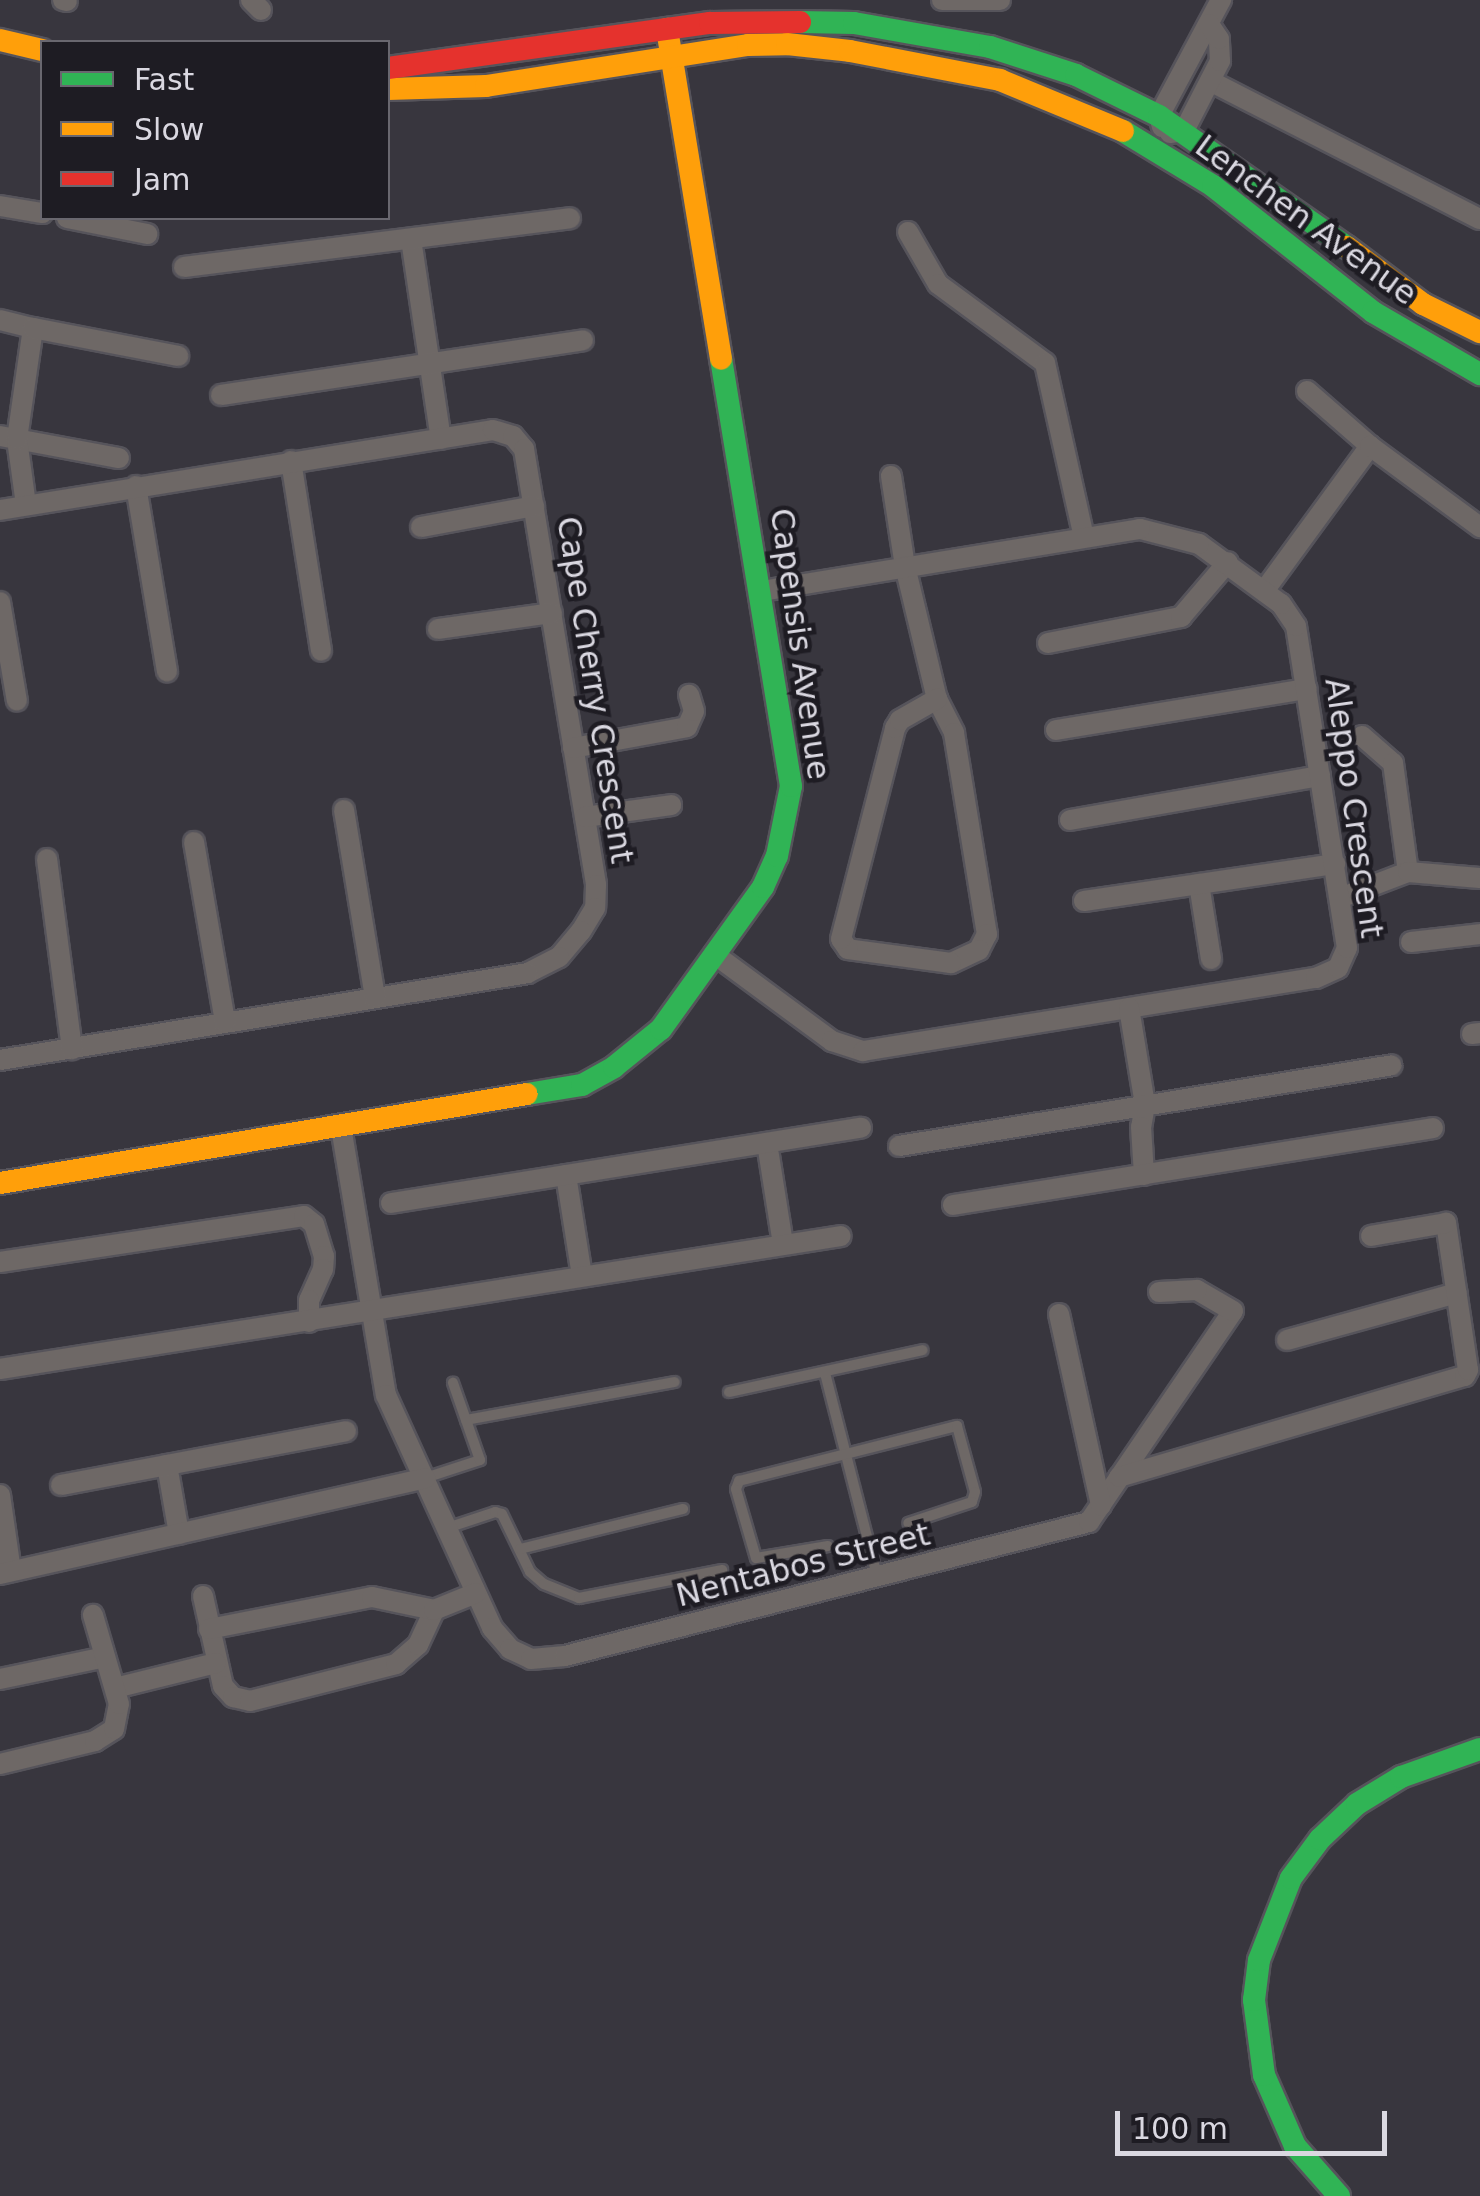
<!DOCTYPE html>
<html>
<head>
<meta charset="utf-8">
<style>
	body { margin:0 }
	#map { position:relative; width:1480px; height:2196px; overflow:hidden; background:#38363e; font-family:"DejaVu Sans",sans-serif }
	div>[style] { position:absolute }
	.roads { filter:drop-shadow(2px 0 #56545b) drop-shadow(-2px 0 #56545b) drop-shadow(0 2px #56545b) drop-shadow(0 -2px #56545b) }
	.lane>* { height:10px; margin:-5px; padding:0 5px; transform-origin:5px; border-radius:5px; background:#6e6866 }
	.street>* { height:20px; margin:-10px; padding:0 10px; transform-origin:10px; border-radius:10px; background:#6e6866 }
	.fast>* { height:22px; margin:-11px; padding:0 11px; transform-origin:11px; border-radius:11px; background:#30b455 }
	.slow>* { height:22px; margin:-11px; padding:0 11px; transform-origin:11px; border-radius:11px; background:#ff9f0a }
	.jam>* { height:22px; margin:-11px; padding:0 11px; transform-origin:11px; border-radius:11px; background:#e5322d }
	span { translate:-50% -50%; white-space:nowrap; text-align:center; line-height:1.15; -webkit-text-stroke:9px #1e1c23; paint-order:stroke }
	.street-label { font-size:32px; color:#dad8e1 }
	.legend { position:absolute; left:40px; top:40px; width:350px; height:180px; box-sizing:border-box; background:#1e1c23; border:2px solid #69676f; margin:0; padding:12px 18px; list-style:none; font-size:30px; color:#dad8e1 }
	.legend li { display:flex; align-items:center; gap:20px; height:50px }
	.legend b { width:50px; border:2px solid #69676f }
	.scale { position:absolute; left:1115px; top:2111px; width:272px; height:45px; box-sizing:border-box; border:5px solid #dad8e1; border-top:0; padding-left:12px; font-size:30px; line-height:35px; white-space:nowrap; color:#dad8e1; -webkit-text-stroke:8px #1e1c23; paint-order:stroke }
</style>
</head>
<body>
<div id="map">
	<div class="roads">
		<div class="lane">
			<div style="left:825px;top:1373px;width:210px;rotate:75.6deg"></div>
			<div style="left:729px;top:1392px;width:198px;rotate:-12.2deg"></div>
			<div style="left:466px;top:1420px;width:212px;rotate:-10.3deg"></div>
			<div style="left:425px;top:1478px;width:58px;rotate:-18.1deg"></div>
			<div style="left:480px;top:1460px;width:82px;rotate:-109.3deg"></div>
			<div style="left:447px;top:1528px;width:51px;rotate:-18.4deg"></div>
			<div style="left:495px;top:1512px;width:7px;rotate:16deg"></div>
			<div style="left:502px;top:1514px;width:64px;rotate:64.2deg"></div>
			<div style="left:530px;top:1572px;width:18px;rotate:41deg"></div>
			<div style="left:544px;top:1584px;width:38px;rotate:22deg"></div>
			<div style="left:579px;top:1598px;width:146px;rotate:-11.1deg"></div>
			<div style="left:828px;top:1546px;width:73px;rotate:170.5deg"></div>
			<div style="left:756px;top:1558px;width:72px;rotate:-106.2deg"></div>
			<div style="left:736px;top:1489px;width:9px;rotate:-69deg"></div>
			<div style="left:739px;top:1481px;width:225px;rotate:-14.2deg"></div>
			<div style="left:957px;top:1426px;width:68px;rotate:74.7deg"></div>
			<div style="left:975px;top:1492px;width:10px;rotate:107deg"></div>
			<div style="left:972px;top:1502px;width:67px;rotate:161.8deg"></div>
			<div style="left:520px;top:1549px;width:168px;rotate:-13.8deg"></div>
		</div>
		<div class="street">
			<div style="left:63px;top:0;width:4px;rotate:14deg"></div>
			<div style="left:251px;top:0;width:14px;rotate:45deg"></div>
			<div style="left:942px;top:0;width:58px"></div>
			<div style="left:1210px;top:81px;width:303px;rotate:27.1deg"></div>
			<div style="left:1162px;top:127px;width:11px;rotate:-105deg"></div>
			<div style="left:1159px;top:116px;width:132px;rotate:-61.9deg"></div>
			<div style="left:1170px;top:133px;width:14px;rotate:-8deg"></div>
			<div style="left:1184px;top:131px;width:79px;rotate:-62.8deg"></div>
			<div style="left:1220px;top:61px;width:22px;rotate:-93deg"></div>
			<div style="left:1219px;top:39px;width:18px;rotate:-124deg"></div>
			<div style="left:0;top:206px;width:43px;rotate:9.5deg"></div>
			<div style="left:67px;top:218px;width:82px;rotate:11.3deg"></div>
			<div style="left:908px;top:232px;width:60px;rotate:60deg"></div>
			<div style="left:938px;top:284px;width:133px;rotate:36.4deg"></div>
			<div style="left:1045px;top:363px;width:178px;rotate:77.4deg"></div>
			<div style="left:411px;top:239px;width:202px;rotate:81.5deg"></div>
			<div style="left:184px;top:267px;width:389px;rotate:-7.2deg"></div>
			<div style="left:0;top:320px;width:34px;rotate:14deg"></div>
			<div style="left:1307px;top:391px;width:84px;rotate:41.1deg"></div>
			<div style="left:221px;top:395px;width:366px;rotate:-8.6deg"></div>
			<div style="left:0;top:436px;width:121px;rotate:10.5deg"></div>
			<div style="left:291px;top:461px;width:192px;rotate:81deg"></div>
			<div style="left:891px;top:476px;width:91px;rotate:81.2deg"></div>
			<div style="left:905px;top:566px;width:137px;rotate:76.5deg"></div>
			<div style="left:937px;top:699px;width:38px;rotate:63deg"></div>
			<div style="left:954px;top:733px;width:204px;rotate:80.7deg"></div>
			<div style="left:987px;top:934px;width:18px;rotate:117deg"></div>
			<div style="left:979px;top:950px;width:31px;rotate:155deg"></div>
			<div style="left:951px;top:963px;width:104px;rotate:-172.3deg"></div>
			<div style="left:848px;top:949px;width:12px;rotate:-125deg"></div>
			<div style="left:841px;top:939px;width:218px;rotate:-75.6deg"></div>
			<div style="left:895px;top:728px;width:9px;rotate:-58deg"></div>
			<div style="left:900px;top:720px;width:43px;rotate:-29.6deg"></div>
			<div style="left:136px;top:486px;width:188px;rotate:80.5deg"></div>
			<div style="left:26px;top:505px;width:67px;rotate:-97.8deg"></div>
			<div style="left:17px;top:439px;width:112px;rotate:-81.8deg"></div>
			<div style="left:33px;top:328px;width:148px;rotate:10.9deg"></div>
			<div style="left:0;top:510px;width:499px;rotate:-9.2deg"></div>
			<div style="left:493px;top:430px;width:21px;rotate:17deg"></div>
			<div style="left:513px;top:436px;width:17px;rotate:50deg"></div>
			<div style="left:524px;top:449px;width:442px;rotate:80.6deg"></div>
			<div style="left:596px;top:885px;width:23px;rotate:92deg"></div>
			<div style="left:595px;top:908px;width:27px;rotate:121deg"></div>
			<div style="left:581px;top:931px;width:34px;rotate:130deg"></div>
			<div style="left:559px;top:957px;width:35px;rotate:153deg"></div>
			<div style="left:528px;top:973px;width:535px;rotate:170.64deg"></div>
			<div style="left:421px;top:527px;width:115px;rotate:-10.5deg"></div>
			<div style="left:1264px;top:591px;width:180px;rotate:-53.8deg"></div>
			<div style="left:1370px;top:446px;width:137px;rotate:36.4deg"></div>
			<div style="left:0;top:602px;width:100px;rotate:80.3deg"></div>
			<div style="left:438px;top:629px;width:115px;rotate:-8deg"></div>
			<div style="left:1048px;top:643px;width:136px;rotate:-11.1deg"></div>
			<div style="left:1181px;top:617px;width:72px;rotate:-49.5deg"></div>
			<div style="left:1056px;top:730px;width:254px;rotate:-9.3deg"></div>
			<div style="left:1362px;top:736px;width:41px;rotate:41.1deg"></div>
			<div style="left:1393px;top:763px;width:110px;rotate:82.2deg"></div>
			<div style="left:573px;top:748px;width:116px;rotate:-10.4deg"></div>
			<div style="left:687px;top:727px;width:17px;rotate:-66deg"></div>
			<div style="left:694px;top:711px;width:17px;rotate:-107deg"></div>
			<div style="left:344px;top:810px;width:190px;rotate:80.6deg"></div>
			<div style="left:585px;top:817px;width:87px;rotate:-7.9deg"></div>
			<div style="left:1070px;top:820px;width:254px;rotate:-10deg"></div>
			<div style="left:194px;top:842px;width:183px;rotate:80.2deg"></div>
			<div style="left:47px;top:859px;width:192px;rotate:82.5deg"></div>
			<div style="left:1199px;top:884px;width:76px;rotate:80.9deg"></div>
			<div style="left:1340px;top:898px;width:73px;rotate:-20.9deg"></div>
			<div style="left:1408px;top:872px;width:72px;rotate:4.8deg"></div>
			<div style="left:1084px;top:901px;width:254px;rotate:-8.4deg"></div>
			<div style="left:1411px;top:942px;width:69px;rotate:-6.6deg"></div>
			<div style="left:714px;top:954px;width:147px;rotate:36.4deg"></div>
			<div style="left:832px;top:1041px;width:33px;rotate:18deg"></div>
			<div style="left:863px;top:1051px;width:459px;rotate:-9.2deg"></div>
			<div style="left:1316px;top:978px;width:24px;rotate:-24deg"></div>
			<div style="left:1338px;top:968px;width:22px;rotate:-66deg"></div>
			<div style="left:1347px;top:948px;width:326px;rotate:-99deg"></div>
			<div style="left:1296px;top:626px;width:27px;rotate:-124deg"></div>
			<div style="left:1281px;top:604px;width:102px;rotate:-143.8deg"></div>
			<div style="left:1199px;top:544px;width:61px;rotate:-165.7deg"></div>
			<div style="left:1140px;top:529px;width:384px;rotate:170.7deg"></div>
			<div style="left:1129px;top:1008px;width:98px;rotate:80.6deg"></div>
			<div style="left:1145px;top:1105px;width:22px;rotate:100deg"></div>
			<div style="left:1141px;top:1127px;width:48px;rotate:86.4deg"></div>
			<div style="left:1472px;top:1034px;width:8px;rotate:-7deg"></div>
			<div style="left:341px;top:1127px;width:272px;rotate:80.5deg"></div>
			<div style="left:386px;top:1395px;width:256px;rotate:65.5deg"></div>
			<div style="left:492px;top:1628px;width:28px;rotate:49deg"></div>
			<div style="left:510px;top:1649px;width:23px;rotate:25deg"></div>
			<div style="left:531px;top:1659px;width:34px;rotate:-5deg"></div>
			<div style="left:565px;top:1656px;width:541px;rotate:-14.34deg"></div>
			<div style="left:1089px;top:1522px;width:255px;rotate:-55.7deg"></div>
			<div style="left:1233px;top:1311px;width:42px;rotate:-149.7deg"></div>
			<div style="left:1197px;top:1290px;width:38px;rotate:177deg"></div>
			<div style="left:767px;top:1143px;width:102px;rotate:81deg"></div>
			<div style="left:899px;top:1146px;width:499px;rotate:-9.3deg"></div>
			<div style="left:566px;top:1175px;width:102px;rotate:81deg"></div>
			<div style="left:391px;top:1203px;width:476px;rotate:-9.1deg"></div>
			<div style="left:953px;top:1205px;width:486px;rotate:-9.1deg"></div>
			<div style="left:0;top:1262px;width:307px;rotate:-8.6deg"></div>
			<div style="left:304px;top:1216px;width:13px;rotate:39deg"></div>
			<div style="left:314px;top:1224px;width:34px;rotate:73deg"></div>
			<div style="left:324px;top:1256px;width:13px;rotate:94deg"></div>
			<div style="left:323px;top:1269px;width:34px;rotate:114deg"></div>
			<div style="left:309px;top:1300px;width:22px;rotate:90deg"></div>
			<div style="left:1059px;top:1314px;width:196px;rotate:77.6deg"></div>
			<div style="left:1287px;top:1340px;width:176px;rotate:-15.5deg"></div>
			<div style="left:0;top:1369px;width:851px;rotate:-8.99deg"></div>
			<div style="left:167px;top:1465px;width:70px;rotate:80.1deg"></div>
			<div style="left:1119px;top:1477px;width:360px;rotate:-16.3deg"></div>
			<div style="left:1465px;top:1376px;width:7px;rotate:-63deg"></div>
			<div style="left:1468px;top:1370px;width:149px;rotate:-98.5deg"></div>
			<div style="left:1446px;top:1223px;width:76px;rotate:170.2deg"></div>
			<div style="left:61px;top:1485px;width:290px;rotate:-10.7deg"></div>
			<div style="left:0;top:1495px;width:77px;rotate:81.8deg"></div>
			<div style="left:0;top:1574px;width:436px;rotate:-12.7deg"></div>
			<div style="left:203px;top:1596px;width:92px;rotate:77.5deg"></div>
			<div style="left:223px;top:1686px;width:15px;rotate:48deg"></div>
			<div style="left:233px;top:1697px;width:17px;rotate:13deg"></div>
			<div style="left:250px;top:1701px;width:151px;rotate:-14.2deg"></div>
			<div style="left:396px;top:1664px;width:29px;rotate:-41deg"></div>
			<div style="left:418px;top:1645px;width:38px;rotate:-65deg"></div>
			<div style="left:209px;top:1629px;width:166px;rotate:-11.1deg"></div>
			<div style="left:372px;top:1597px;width:63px;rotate:11.8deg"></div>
			<div style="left:434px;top:1610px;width:45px;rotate:-22deg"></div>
			<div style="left:0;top:1679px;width:107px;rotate:-11.8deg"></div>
			<div style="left:115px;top:1688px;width:104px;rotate:-13.9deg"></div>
			<div style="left:0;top:1764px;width:98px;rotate:-13.6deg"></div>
			<div style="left:95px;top:1741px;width:22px;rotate:-32deg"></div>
			<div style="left:114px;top:1729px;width:25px;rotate:-79deg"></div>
			<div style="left:119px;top:1704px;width:93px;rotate:-106.3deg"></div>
		</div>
		<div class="fast">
			<div style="left:800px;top:22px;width:54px;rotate:1.1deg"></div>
			<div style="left:854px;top:23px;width:138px;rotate:10deg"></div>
			<div style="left:990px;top:47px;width:90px;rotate:18deg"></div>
			<div style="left:1076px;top:75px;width:93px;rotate:26.3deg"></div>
			<div style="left:1159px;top:116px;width:229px;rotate:34.9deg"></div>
			<div style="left:1123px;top:131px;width:105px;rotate:31.4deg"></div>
			<div style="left:1213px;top:186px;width:204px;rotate:38.2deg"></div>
			<div style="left:1373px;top:312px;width:124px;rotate:30.1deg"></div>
			<div style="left:527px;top:1094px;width:56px;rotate:-9.3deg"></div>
			<div style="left:582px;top:1085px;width:37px;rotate:-29deg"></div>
			<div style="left:614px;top:1067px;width:60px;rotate:-39deg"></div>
			<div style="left:661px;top:1029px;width:175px;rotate:-54.3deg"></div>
			<div style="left:763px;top:887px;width:34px;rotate:-66deg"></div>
			<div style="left:777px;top:856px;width:71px;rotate:-78.7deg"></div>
			<div style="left:791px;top:786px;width:433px;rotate:-99.3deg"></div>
			<div style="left:1339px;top:2196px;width:67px;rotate:-131.3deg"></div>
			<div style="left:1295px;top:2146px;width:77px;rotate:-113.6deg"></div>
			<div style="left:1264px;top:2075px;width:76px;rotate:-97.6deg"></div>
			<div style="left:1254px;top:2000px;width:40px;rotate:-82.9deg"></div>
			<div style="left:1259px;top:1960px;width:88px;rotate:-68.7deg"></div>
			<div style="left:1291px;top:1878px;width:49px;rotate:-53.4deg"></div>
			<div style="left:1320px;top:1839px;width:51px;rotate:-43.4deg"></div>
			<div style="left:1357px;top:1804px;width:52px;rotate:-31.5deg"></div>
			<div style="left:1401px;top:1777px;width:84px;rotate:-19.5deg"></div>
		</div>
		<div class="slow">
			<div style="left:667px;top:29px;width:334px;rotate:80.7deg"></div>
			<div style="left:0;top:40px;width:43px;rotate:13.4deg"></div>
			<div style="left:388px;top:89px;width:98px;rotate:-1.8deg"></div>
			<div style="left:486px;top:86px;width:265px;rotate:-8.9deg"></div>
			<div style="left:748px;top:45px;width:39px;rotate:-1deg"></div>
			<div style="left:787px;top:44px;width:63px;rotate:6.3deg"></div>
			<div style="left:850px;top:51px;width:153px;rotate:10.9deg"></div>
			<div style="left:1000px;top:80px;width:133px;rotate:22.5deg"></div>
			<div style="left:1347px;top:247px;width:95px;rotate:36.9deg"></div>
			<div style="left:1423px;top:304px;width:64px;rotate:26.2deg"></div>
			<div style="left:0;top:1183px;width:534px;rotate:-9.59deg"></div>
		</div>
		<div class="jam">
			<div style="left:388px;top:68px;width:325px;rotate:-8deg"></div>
			<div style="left:710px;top:23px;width:90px;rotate:-0.6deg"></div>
		</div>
	</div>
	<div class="street-label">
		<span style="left:1306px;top:220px;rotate:36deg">Lenchen Avenue</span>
		<span style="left:800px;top:644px;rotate:82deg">Capensis Avenue</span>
		<span style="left:595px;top:690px;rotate:81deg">Cape Cherry Crescent</span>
		<span style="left:1354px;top:808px;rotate:82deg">Aleppo Crescent</span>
		<span style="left:803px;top:1565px;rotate:-14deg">Nentabos Street</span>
	</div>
	<ul class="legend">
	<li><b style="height:12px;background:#30b455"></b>Fast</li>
	<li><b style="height:12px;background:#ff9f0a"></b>Slow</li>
	<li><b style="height:12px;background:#e5322d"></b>Jam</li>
	</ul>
	<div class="scale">100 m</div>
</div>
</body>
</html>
